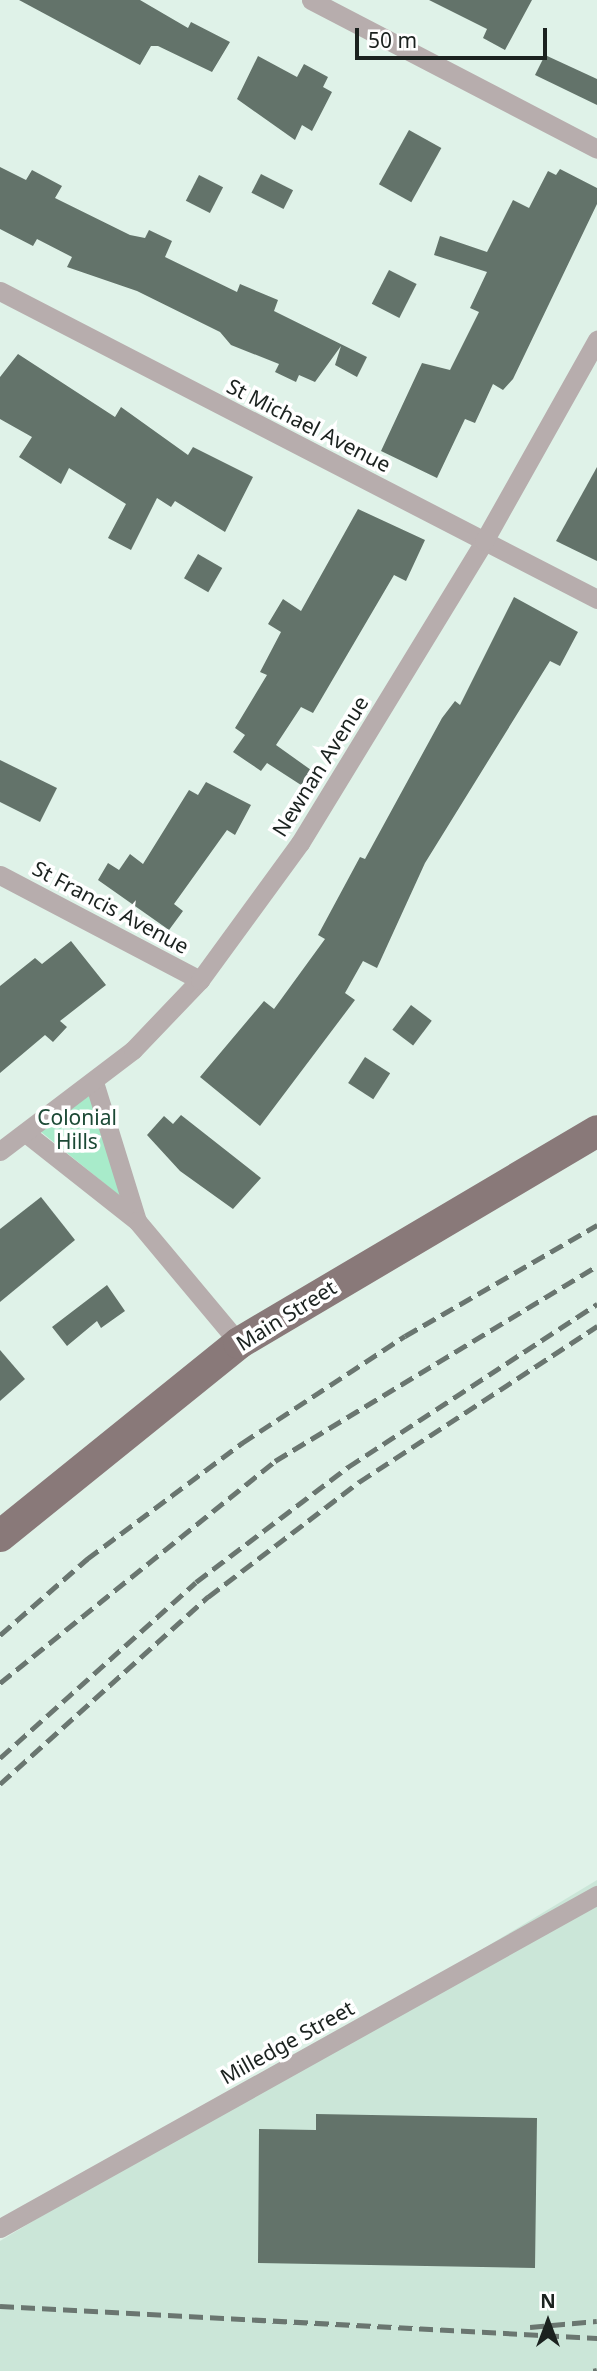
<!DOCTYPE html>
<html>
<head>
<meta charset="utf-8">
<style>
	body { margin:0 }
	#map { position:relative; width:597px; height:2371px; overflow:hidden; background:#dff2e8; font-family:"Noto Sans",sans-serif }
	div>[style] { position:absolute }
	.built>* { inset:0; background:#cbe6d8 }
	.green>* { inset:0; background:#a8ebca }
	.building>* { inset:0; background:#63736a; transform-origin:0 0 }
	.street>* { height:19px; margin:-9.5px; padding:0 9.5px; transform-origin:9.5px; border-radius:9.5px; background:#b7adad }
	.primary>* { height:32px; margin:-16px; padding:0 16px; transform-origin:16px; border-radius:16px; background:#897979 }
	.rail>* { height:5px; margin-top:-2.5px; transform-origin:0; background:repeating-linear-gradient(90deg,#6a7670 0 14px,transparent 0 21px) }
	span { translate:-50% -50%; white-space:nowrap; text-align:center; line-height:1.15; -webkit-text-stroke:7px #fff; paint-order:stroke }
	.street-label { font-size:21px; color:#1b221f }
	.park-label { font-size:21px; color:#1b4935 }
	.north { position:absolute; left:513px; top:2287px; width:70px; height:70px; -webkit-text-stroke:5px #fff; paint-order:stroke; rotate:0deg; font-size:19px; font-weight:700; line-height:28px; text-align:center; color:#1b221f }
	.north::after { content:''; display:block; margin:auto; width:24px; height:32px; background:#1b221f; clip-path:polygon(50% 0,100% 100%,50% 72%,0 100%) }
	.scale { position:absolute; left:355px; top:28px; width:192px; height:32px; box-sizing:border-box; border:4px solid #1b221f; border-top:0; padding-left:9px; font-size:21px; line-height:24px; white-space:nowrap; color:#1b221f; -webkit-text-stroke:5px #fff; paint-order:stroke }
</style>
</head>
<body>
<div id="map">
	<div class="built">
		<div style="clip-path:polygon(597px 1880px,597px 2371px,0 2371px,0 2241px)"></div>
	</div>
	<div class="green">
		<div style="clip-path:polygon(87px 1087px,132px 1206px,35px 1127px)"></div>
	</div>
	<div class="building">
		<div style="clip-path:polygon(19px 0,140px 0,188px 28px,191px 22px,230px 42px,212px 72px,158px 46px,151px 46px,140px 65px)"></div>
		<div style="clip-path:polygon(429px 0,532px 0,505px 50px,483px 38px,487px 29px)"></div>
		<div style="clip-path:polygon(545px 55px,597px 79px,597px 105px,535px 75px)"></div>
		<div style="clip-path:polygon(258px 56px,297px 77px,304px 64px,328px 77px,323px 87px,332px 92px,312px 131px,302px 125px,295px 140px,237px 99px)"></div>
		<div style="left:409px;top:130px;width:37px;height:62px;rotate:29deg"></div>
		<div style="clip-path:polygon(0 167px,26px 180px,32px 170px,62px 186px,55px 198px,130px 235px,145px 238px,149px 230px,172px 241px,165px 257px,237px 292px,240px 284px,278px 300px,274px 311px,367px 357px,357px 377px,335px 365px,341px 346px,315px 382px,299px 375px,296px 382px,275px 372px,279px 364px,231px 345px,220px 332px,137px 291px,67px 267px,72px 257px,37px 239px,33px 246px,0 229px)"></div>
		<div style="clip-path:polygon(560px 169px,597px 188px,597px 204px,513px 379px,503px 390px,493px 384px,475px 423px,465px 419px,437px 478px,381px 451px,422px 363px,450px 370px,479px 312px,470px 308px,487px 272px,434px 255px,440px 236px,487px 252px,513px 200px,529px 208px,548px 171px,556px 175px)"></div>
		<div style="left:261px;top:174px;width:36px;height:21px;rotate:27deg"></div>
		<div style="left:199px;top:175px;width:27px;height:29px;rotate:27deg"></div>
		<div style="left:389px;top:270px;width:31px;height:38px;rotate:27deg"></div>
		<div style="clip-path:polygon(18px 354px,115px 417px,121px 407px,188px 455px,193px 447px,253px 477px,225px 532px,175px 501px,171px 507px,157px 498px,131px 550px,108px 538px,126px 504px,69px 468px,61px 484px,19px 457px,32px 437px,0 419px,0 377px)"></div>
		<div style="clip-path:polygon(597px 467px,597px 561px,556px 541px)"></div>
		<div style="clip-path:polygon(358px 509px,425px 540px,406px 581px,394px 575px,313px 713px,301px 707px,276px 745px,311px 770px,301px 785px,267px 763px,261px 771px,233px 752px,245px 735px,235px 728px,267px 675px,260px 672px,281px 632px,268px 624px,283px 599px,301px 611px)"></div>
		<div style="left:198px;top:554px;width:28px;height:28px;rotate:30deg"></div>
		<div style="clip-path:polygon(514px 597px,578px 632px,560px 666px,550px 661px,425px 863px,377px 968px,363px 961px,345px 993px,355px 1000px,260px 1126px,200px 1077px,264px 1001px,274px 1009px,325px 939px,318px 935px,360px 857px,365px 859px,442px 718px,455px 701px,460px 705px)"></div>
		<div style="clip-path:polygon(0 760px,57px 788px,40px 822px,0 802px)"></div>
		<div style="clip-path:polygon(206px 782px,251px 805px,235px 835px,227px 830px,174px 904px,183px 911px,169px 930px,98px 880px,108px 863px,119px 870px,130px 854px,143px 864px,189px 790px,198px 795px)"></div>
		<div style="clip-path:polygon(71px 941px,106px 985px,60px 1021px,67px 1027px,53px 1042px,45px 1035px,0 1073px,0 986px,35px 958px,42px 964px)"></div>
		<div style="left:411px;top:1005px;width:26px;height:31px;rotate:37deg"></div>
		<div style="left:365px;top:1057px;width:30px;height:31px;rotate:33deg"></div>
		<div style="clip-path:polygon(181px 1115px,261px 1178px,233px 1209px,180px 1171px,147px 1135px,164px 1116px,173px 1124px)"></div>
		<div style="clip-path:polygon(41px 1197px,75px 1240px,0 1302px,0 1229px)"></div>
		<div style="clip-path:polygon(107px 1285px,125px 1311px,101px 1328px,97px 1321px,67px 1346px,52px 1327px)"></div>
		<div style="clip-path:polygon(0 1350px,25px 1379px,0 1401px)"></div>
		<div style="clip-path:polygon(316px 2114px,537px 2118px,535px 2268px,258px 2263px,259px 2129px,316px 2130px)"></div>
	</div>
	<div class="street">
		<div style="left:311px;top:0;width:322px;rotate:27.5deg"></div>
		<div style="left:0;top:291px;width:672px;rotate:27.29deg"></div>
		<div style="left:0;top:875px;width:226px;rotate:27.7deg"></div>
		<div style="left:94px;top:1082px;width:145px;rotate:72.8deg"></div>
		<div style="left:27px;top:1134px;width:140px;rotate:38.3deg"></div>
		<div style="left:137px;top:1221px;width:159px;rotate:50.1deg"></div>
		<div style="left:0;top:1151px;width:167px;rotate:-37.2deg"></div>
		<div style="left:133px;top:1050px;width:97px;rotate:-46.3deg"></div>
		<div style="left:200px;top:980px;width:170px;rotate:-53.9deg"></div>
		<div style="left:300px;top:843px;width:354px;rotate:-58.6deg"></div>
		<div style="left:484px;top:541px;width:231px;rotate:-60.7deg"></div>
		<div style="left:0;top:2228px;width:684px;rotate:-29.15deg"></div>
	</div>
	<div class="primary">
		<div style="left:0;top:1536px;width:307px;rotate:-38.9deg"></div>
		<div style="left:239px;top:1343px;width:416px;rotate:-30.6deg"></div>
	</div>
	<div class="rail">
		<div style="left:0;top:1635px;width:116px;rotate:-41.1deg"></div>
		<div style="left:87px;top:1559px;width:194px;rotate:-36.8deg"></div>
		<div style="left:242px;top:1443px;width:195px;rotate:-33.3deg"></div>
		<div style="left:405px;top:1336px;width:222px;rotate:-30deg"></div>
		<div style="left:0;top:1683px;width:353px;rotate:-38.9deg"></div>
		<div style="left:275px;top:1461px;width:376px;rotate:-31.2deg"></div>
		<div style="left:0;top:1758px;width:263px;rotate:-41.9deg"></div>
		<div style="left:196px;top:1582px;width:191px;rotate:-37.1deg"></div>
		<div style="left:348px;top:1467px;width:298px;rotate:-33.2deg"></div>
		<div style="left:0;top:1784px;width:280px;rotate:-42deg"></div>
		<div style="left:208px;top:1597px;width:190px;rotate:-37.3deg"></div>
		<div style="left:359px;top:1482px;width:285px;rotate:-33.2deg"></div>
		<div style="left:0;top:2306px;width:598px;rotate:3.07deg"></div>
		<div style="left:530px;top:2327px;width:67px;rotate:-5.1deg"></div>
		<div style="left:593px;top:2371px;width:4px;rotate:-14deg"></div>
	</div>
	<div class="street-label">
		<span style="left:309px;top:425px;rotate:27deg">St Michael Avenue</span>
		<span style="left:320px;top:766px;rotate:-58deg">Newnan Avenue</span>
		<span style="left:111px;top:907px;rotate:28deg">St Francis Avenue</span>
		<span style="left:286px;top:1315px;rotate:-32deg">Main Street</span>
		<span style="left:287px;top:2042px;rotate:-29deg">Milledge Street</span>
	</div>
	<div class="park-label">
		<span style="left:77px;top:1129px">Colonial<br>Hills</span>
	</div>
	<div class="north">N</div>
	<div class="scale">50 m</div>
</div>
</body>
</html>
